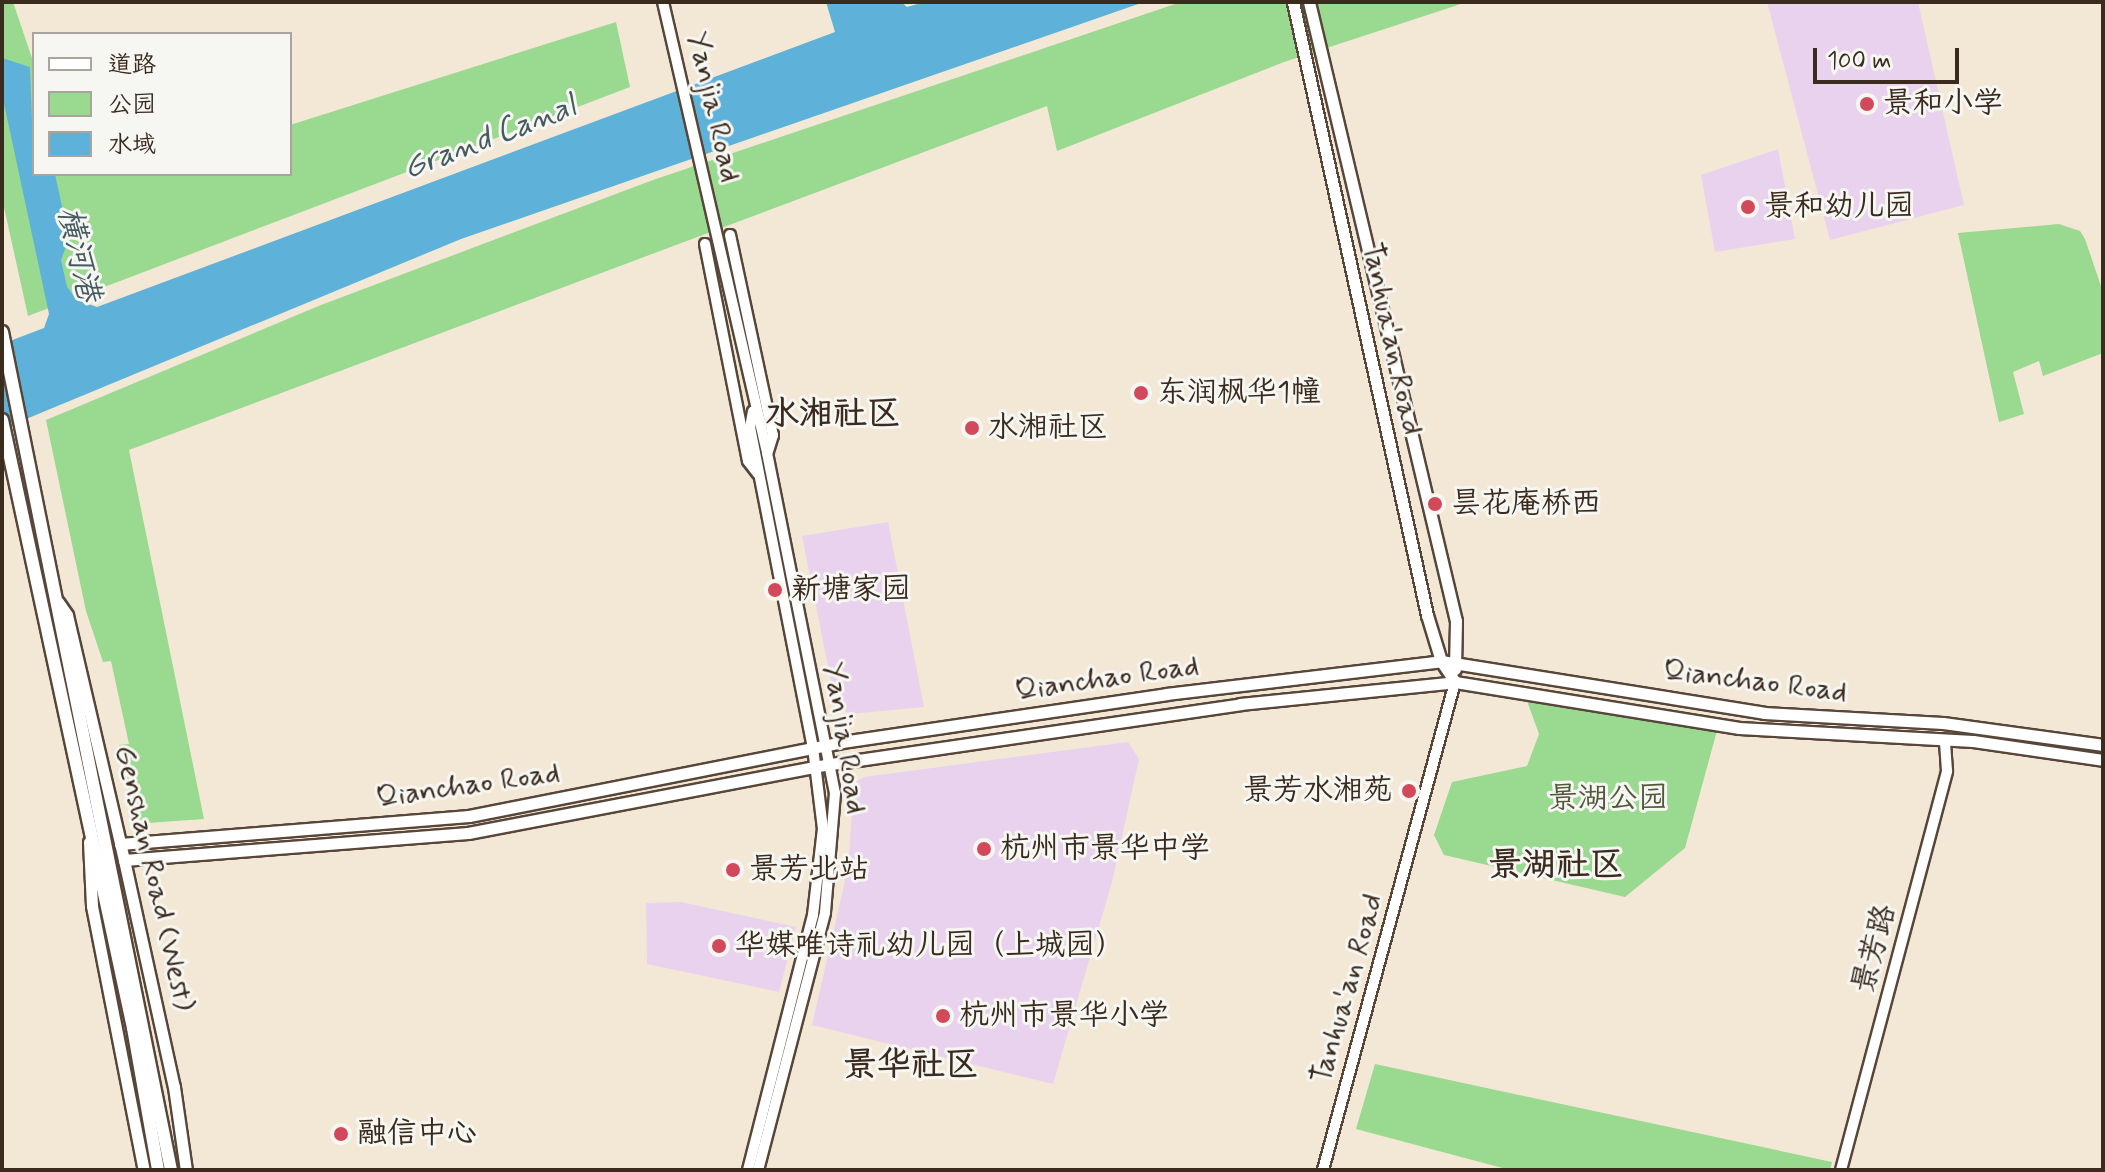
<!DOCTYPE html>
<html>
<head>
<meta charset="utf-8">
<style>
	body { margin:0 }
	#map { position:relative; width:2105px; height:1172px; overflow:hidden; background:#f3e8d5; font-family:Mynerve,"LXGW WenKai TC",sans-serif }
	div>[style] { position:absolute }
	.built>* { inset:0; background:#e9d2ee }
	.green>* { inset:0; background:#99d990 }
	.water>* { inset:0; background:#5eb2da }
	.roads { filter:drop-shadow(2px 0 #574639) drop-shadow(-2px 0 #574639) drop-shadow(0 2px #574639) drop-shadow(0 -2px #574639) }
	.tertiary>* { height:10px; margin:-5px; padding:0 5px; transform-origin:5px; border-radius:5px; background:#fff }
	.secondary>* { height:11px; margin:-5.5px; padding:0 5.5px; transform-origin:5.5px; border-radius:5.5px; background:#fff }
	.primary>* { height:12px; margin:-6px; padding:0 6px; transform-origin:6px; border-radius:6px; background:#fff }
	.dots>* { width:22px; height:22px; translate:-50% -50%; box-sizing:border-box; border:4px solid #f6f6f2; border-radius:50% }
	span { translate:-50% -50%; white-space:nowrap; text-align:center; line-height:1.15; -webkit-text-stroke:6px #f6f6f2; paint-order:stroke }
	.poi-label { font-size:30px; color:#3b2a1e }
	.left { translate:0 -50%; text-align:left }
	.right { translate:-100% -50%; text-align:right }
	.street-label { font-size:30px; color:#3b2a1e }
	.park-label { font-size:30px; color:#52563a }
	.water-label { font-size:32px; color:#475a60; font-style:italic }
	.quarter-label { font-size:34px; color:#3b2a1e; font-weight:700 }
	.frame { position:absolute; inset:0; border:4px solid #3b2a1e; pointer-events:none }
	.legend { position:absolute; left:32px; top:32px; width:260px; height:144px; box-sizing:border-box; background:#f6f6f2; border:2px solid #aba49d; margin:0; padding:10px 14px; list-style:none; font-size:24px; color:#3b2a1e }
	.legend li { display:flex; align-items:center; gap:16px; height:40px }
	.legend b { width:40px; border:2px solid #aba49d }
	.scale { position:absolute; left:1813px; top:48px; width:146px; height:36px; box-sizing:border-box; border:4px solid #3b2a1e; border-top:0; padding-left:10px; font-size:24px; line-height:28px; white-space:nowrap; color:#3b2a1e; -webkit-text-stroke:6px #f6f6f2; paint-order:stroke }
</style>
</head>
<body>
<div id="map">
	<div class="built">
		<div style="clip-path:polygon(1767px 2px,1918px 2px,1964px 205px,1830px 240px)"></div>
		<div style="clip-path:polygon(1778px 149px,1795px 239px,1715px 252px,1701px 175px)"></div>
		<div style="clip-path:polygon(888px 522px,924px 707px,850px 714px,836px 706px,802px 536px)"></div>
		<div style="clip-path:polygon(1128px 742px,1139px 759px,1112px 882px,1053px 1084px,812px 1025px,848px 868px,854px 783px,864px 777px)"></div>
		<div style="clip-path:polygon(681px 902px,796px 927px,779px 992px,647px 964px,646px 903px)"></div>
	</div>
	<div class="green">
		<div style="clip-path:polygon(2px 2px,13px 2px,34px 64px,34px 174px,290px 174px,290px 125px,616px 22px,630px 87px,28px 316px,2px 198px)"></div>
		<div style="clip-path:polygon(1181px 2px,1467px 2px,1284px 62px,1057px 151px,1047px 106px,129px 450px,204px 819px,147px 823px,135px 817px,119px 745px,129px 744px,111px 661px,103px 662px,86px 611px,46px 420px,321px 305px,653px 180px)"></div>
		<div style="clip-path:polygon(2059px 224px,2080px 231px,2085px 239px,2103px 292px,2103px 353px,2043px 376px,2039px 361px,2013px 372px,2024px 414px,1999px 422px,1958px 233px)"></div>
		<div style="clip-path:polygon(1523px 690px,1718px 727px,1685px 848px,1625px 897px,1444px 855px,1434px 835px,1452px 782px,1527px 766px,1539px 734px)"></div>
		<div style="clip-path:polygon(1375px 1064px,1832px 1162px,1830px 1170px,1510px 1170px,1356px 1129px)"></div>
	</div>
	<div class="water">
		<div style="clip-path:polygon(826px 2px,901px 2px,907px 7px,925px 2px,1144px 2px,461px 239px,2px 429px,2px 344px,44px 328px,49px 314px,2px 94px,2px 58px,30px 67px,34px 174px,55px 174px,69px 239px,61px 260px,67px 287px,77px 300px,97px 307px,835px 32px)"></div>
	</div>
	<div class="roads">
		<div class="tertiary">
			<div style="left:663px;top:2px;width:463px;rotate:77deg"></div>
			<div style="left:767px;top:453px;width:347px;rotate:78.7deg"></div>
			<div style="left:835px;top:793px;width:120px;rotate:94.8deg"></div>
			<div style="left:825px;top:913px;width:266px;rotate:104.6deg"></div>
			<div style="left:730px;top:235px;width:205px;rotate:77.9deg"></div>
			<div style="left:773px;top:435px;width:17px;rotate:107deg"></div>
			<div style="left:705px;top:244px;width:221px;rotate:78.8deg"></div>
			<div style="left:748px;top:461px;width:16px;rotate:52deg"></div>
			<div style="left:748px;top:1170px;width:263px;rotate:-75.7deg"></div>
			<div style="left:813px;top:915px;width:87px;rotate:-83.4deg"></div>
			<div style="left:823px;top:829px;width:82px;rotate:-97deg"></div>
			<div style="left:813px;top:748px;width:326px;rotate:-101.1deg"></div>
			<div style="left:750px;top:428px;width:17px;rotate:-80deg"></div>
			<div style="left:1323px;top:1170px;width:506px;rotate:-74.86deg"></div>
			<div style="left:1841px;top:1170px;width:413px;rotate:-75.1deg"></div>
			<div style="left:1947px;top:771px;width:31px;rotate:-94deg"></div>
		</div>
		<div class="secondary">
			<div style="left:1293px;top:2px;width:627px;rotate:77.67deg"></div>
			<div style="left:1427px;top:615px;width:48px;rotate:73.1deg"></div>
			<div style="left:1441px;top:661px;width:25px;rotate:56deg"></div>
			<div style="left:1309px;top:2px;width:636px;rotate:76.64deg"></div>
			<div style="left:1456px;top:621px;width:48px;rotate:91.2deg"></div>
			<div style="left:58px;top:602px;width:16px;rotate:55deg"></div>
			<div style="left:67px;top:615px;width:252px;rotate:76.9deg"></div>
			<div style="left:124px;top:860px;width:232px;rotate:77.6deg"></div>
			<div style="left:174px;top:1087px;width:84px;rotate:81.8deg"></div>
			<div style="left:89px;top:842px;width:64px;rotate:87.3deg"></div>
			<div style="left:92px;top:906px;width:269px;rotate:78.9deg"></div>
			<div style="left:120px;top:844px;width:350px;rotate:-4.6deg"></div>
			<div style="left:469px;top:816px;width:387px;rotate:-11.2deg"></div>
			<div style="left:849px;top:741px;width:320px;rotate:-8.4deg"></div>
			<div style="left:1166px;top:694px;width:277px;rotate:-6.8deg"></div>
			<div style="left:1441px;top:661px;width:327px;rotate:9.1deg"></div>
			<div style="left:1764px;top:713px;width:179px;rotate:3.2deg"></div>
			<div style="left:1943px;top:723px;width:162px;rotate:7.8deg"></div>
			<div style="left:124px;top:860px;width:345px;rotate:-4.5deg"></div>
			<div style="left:468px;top:833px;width:369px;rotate:-10.8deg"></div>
			<div style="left:831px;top:764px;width:413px;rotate:-8.3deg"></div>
			<div style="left:1240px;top:704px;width:216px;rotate:-5.8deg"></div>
			<div style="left:1455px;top:682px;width:288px;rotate:9.2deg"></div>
			<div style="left:1739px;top:728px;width:234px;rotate:3.2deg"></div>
			<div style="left:1973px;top:741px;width:131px;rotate:8.3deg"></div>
		</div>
		<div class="primary">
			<div style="left:2px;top:332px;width:855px;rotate:78.6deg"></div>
			<div style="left:2px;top:420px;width:622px;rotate:77.84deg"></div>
			<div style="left:133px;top:1028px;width:144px;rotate:80deg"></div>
		</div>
	</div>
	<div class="dots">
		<div style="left:1867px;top:104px;background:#d1495b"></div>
		<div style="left:1748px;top:207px;background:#d1495b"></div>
		<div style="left:1141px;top:393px;background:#d1495b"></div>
		<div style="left:972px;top:428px;background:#d1495b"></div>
		<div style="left:1435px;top:504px;background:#d1495b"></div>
		<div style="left:775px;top:590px;background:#d1495b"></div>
		<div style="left:1409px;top:791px;background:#d1495b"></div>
		<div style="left:984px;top:849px;background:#d1495b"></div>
		<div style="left:733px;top:870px;background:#d1495b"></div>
		<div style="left:719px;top:946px;background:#d1495b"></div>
		<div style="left:943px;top:1016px;background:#d1495b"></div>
		<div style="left:341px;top:1134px;background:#d1495b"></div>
	</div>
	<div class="poi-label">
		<span class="left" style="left:1883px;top:104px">景和小学</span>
		<span class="left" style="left:1764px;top:207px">景和幼儿园</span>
		<span class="left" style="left:1157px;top:393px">东润枫华1幢</span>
		<span class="left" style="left:988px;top:428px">水湘社区</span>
		<span class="left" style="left:1451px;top:504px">昙花庵桥西</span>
		<span class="left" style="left:791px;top:590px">新塘家园</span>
		<span class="right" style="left:1393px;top:791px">景芳水湘苑</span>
		<span class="left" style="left:1000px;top:849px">杭州市景华中学</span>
		<span class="left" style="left:749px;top:870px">景芳北站</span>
		<span class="left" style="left:735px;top:946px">华媒唯诗礼幼儿园（上城园）</span>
		<span class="left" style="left:959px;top:1016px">杭州市景华小学</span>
		<span class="left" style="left:357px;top:1134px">融信中心</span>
	</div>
	<div class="street-label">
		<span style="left:713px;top:107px;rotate:77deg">Yanjia Road</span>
		<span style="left:1391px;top:339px;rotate:78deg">Tanhua'an Road</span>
		<span style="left:1107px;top:679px;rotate:-8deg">Qianchao Road</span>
		<span style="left:1755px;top:682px;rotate:7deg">Qianchao Road</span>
		<span style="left:844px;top:738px;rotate:81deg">Yanjia Road</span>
		<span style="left:468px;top:786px;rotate:-8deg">Qianchao Road</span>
		<span style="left:154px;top:878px;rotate:77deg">Genshan Road (West)</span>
		<span style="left:1875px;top:949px;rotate:-75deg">景芳路</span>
		<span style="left:1348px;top:989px;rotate:-74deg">Tanhua'an Road</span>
	</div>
	<div class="park-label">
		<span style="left:1608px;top:799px">景湖公园</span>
	</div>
	<div class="water-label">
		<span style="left:490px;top:138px;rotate:-21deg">Grand Canal</span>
		<span style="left:78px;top:254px;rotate:77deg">横河港</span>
	</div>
	<div class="quarter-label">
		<span style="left:833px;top:415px">水湘社区</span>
		<span style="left:1556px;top:866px">景湖社区</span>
		<span style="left:911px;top:1066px">景华社区</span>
	</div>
	<div class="frame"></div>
	<ul class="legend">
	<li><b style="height:10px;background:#fff"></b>道路</li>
	<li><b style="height:22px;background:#99d990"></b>公园</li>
	<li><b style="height:22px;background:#5eb2da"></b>水域</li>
	</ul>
	<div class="scale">100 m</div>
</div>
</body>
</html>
